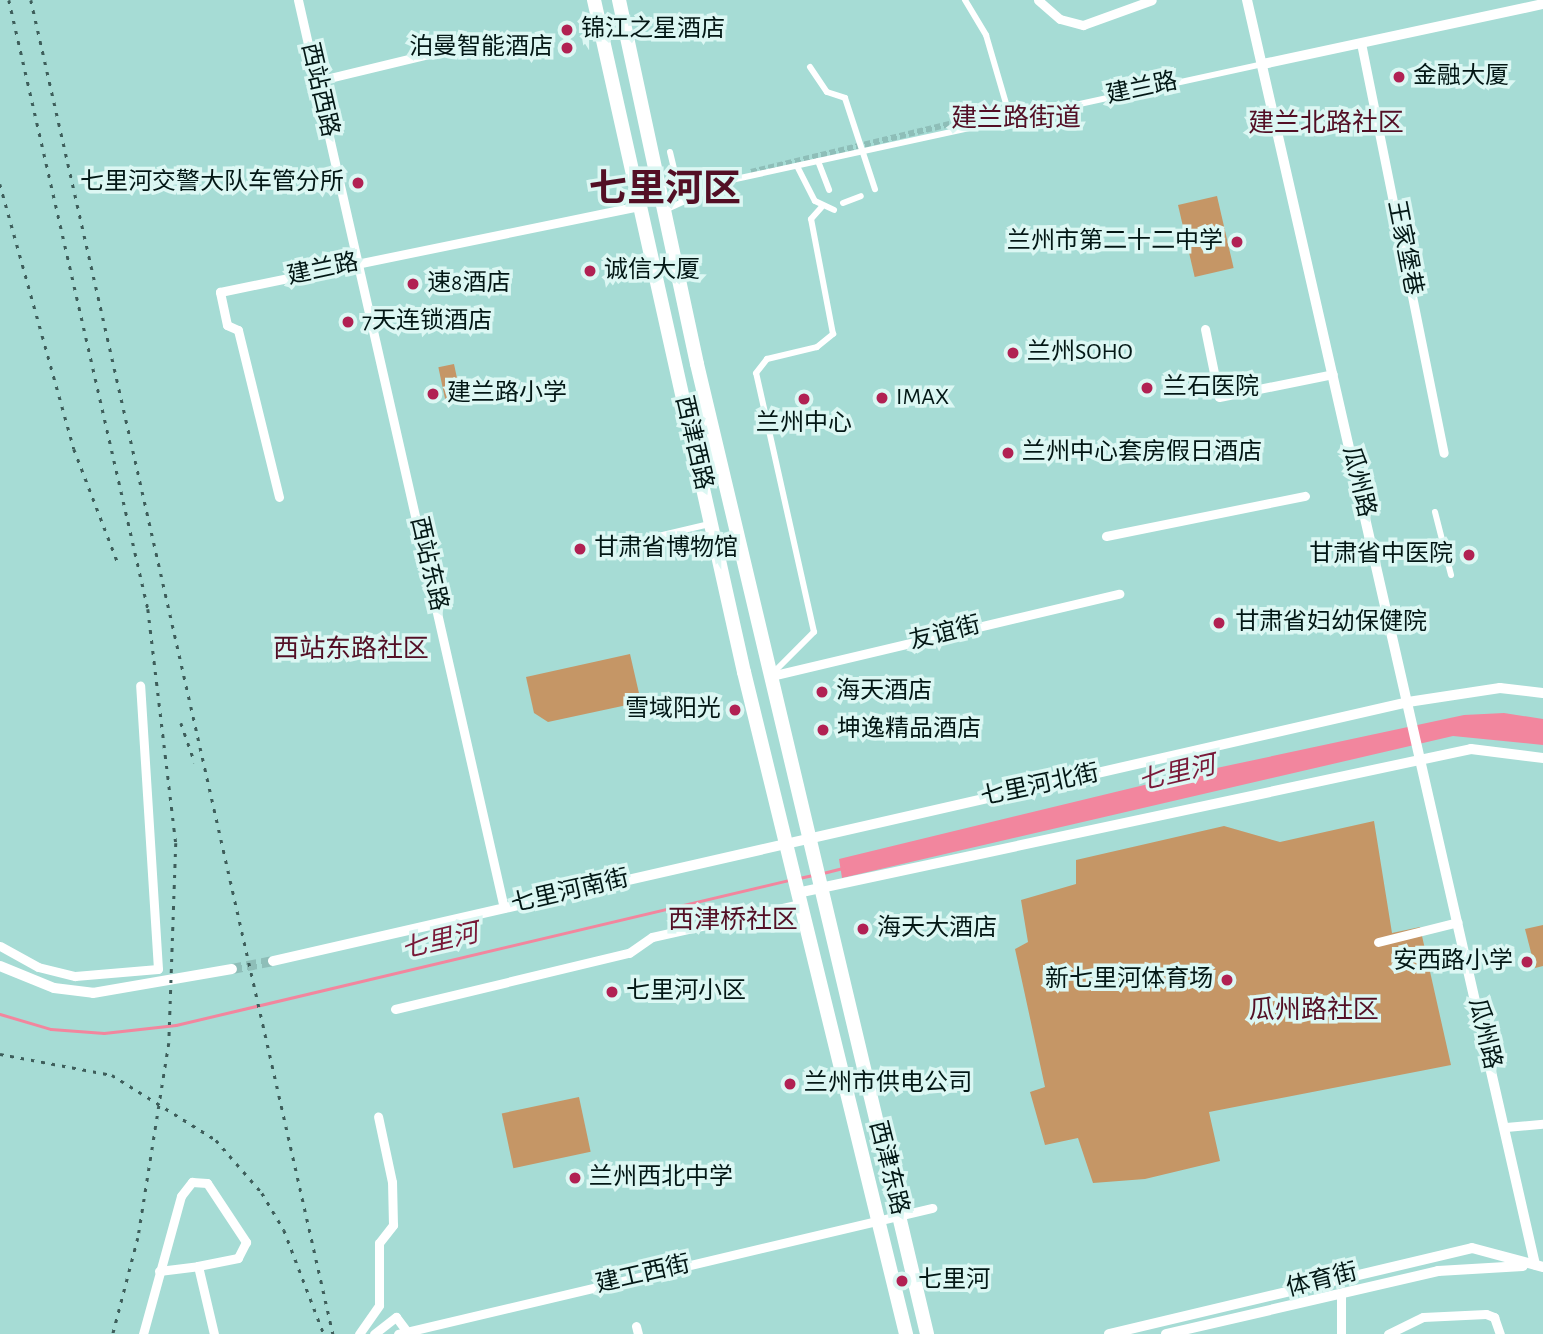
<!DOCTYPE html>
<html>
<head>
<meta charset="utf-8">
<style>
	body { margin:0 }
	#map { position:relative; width:1543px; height:1334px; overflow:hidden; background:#a6dcd5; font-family:"Alegreya Sans","Noto Sans SC",sans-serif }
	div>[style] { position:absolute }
	.green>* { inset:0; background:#c59666; transform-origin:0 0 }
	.water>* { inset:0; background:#f2869e }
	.stream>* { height:2.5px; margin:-1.25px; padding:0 1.25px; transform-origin:1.25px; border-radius:1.25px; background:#f2869e }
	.pedestrian-tunnel>* { height:6px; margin-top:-3px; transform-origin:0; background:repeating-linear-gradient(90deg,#8ebeb8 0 6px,transparent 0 9px) }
	.tertiary-tunnel>* { height:10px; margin-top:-5px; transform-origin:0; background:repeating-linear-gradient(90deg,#8ebeb8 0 10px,transparent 0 15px) }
	.pedestrian>* { height:6px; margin:-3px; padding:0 3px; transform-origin:3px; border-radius:3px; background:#fff }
	.minor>* { height:9px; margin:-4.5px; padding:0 4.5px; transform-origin:4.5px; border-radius:4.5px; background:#fff }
	.tertiary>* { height:10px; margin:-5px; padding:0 5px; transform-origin:5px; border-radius:5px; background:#fff }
	.primary>* { height:14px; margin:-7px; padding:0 7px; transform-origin:7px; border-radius:7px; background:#fff }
	.rail>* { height:2.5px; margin-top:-1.25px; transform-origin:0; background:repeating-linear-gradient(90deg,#3e5e5b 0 3.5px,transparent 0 10.5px) }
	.dots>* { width:19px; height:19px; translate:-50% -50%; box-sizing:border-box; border:4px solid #dcf7f3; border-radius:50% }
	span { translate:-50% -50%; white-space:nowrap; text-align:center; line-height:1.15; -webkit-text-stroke:7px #dcf7f3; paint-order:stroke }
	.poi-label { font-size:24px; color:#031715 }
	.left { translate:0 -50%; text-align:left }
	.right { translate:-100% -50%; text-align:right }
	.street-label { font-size:24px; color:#031715 }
	.neighbourhood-label { font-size:26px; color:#530f25 }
	.water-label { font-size:26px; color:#791938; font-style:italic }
	.town-label { font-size:38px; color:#530f25; font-weight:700 }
</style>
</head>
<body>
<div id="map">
	<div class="green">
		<div style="left:1217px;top:196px;width:74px;height:40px;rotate:77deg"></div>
		<div style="left:454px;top:364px;width:34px;height:16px;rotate:78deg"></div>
		<div style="clip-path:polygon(630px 654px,641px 702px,548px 722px,534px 713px,526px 677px)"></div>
		<div style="clip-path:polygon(1374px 821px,1392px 933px,1420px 927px,1451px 1065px,1209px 1112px,1220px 1161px,1145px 1179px,1093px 1183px,1078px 1138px,1045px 1145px,1030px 1092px,1045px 1087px,1015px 949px,1028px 942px,1021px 900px,1076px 884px,1076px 860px,1224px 826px,1280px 842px)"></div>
		<div style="clip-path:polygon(1543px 925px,1543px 966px,1535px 968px,1525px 929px)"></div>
		<div style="left:579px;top:1097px;width:56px;height:79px;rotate:78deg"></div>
	</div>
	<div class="water">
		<div style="clip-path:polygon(1504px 713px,1543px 719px,1543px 745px,1453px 736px,842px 878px,839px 859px,1198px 772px,1464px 715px)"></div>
	</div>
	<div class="stream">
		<div style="left:823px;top:873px;width:21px;rotate:-14deg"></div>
		<div style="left:799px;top:878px;width:14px;rotate:-12deg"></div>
		<div style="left:0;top:1014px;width:53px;rotate:16.4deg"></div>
		<div style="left:51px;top:1029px;width:53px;rotate:4.3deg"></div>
		<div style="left:104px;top:1033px;width:72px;rotate:-6.3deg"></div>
		<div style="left:176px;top:1025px;width:630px;rotate:-13.31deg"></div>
	</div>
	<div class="pedestrian-tunnel">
		<div style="left:751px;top:172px;width:217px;rotate:-13.6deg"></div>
	</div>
	<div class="tertiary-tunnel">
		<div style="left:232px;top:969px;width:42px;rotate:-11deg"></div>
	</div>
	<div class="pedestrian">
		<div style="left:965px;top:0;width:41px;rotate:59deg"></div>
		<div style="left:986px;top:35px;width:85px;rotate:73.7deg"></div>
		<div style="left:810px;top:67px;width:30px;rotate:56deg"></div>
		<div style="left:827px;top:92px;width:19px;rotate:18deg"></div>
		<div style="left:845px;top:98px;width:96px;rotate:71.8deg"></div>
		<div style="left:670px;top:152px;width:51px;rotate:76.5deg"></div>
		<div style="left:818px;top:161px;width:31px;rotate:69deg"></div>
		<div style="left:797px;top:166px;width:39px;rotate:63deg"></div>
		<div style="left:815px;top:201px;width:21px;rotate:25deg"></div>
		<div style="left:843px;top:203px;width:19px;rotate:-21deg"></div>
		<div style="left:665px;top:210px;width:72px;rotate:-24.4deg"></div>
		<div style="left:731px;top:180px;width:544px;rotate:-12.3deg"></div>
		<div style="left:1435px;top:512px;width:65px;rotate:75.7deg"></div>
		<div style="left:650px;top:538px;width:61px;rotate:-13.3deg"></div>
		<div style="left:1391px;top:557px;width:54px;rotate:-14deg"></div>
		<div style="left:773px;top:673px;width:58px;rotate:-45deg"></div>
		<div style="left:814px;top:632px;width:265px;rotate:-102.6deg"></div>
		<div style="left:756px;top:373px;width:18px;rotate:-52deg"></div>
		<div style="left:767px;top:359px;width:51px;rotate:-13.5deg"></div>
		<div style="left:817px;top:347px;width:21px;rotate:-39deg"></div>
		<div style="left:833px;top:334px;width:117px;rotate:-100.8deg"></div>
		<div style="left:811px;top:219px;width:15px;rotate:-48deg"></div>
	</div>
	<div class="minor">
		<div style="left:298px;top:0;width:931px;rotate:77.22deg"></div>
		<div style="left:1038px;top:0;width:29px;rotate:41deg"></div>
		<div style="left:1060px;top:19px;width:24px;rotate:15deg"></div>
		<div style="left:1083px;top:25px;width:73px;rotate:-19.9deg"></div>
		<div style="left:1361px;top:43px;width:418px;rotate:78.6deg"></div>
		<div style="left:317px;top:81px;width:153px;rotate:-13.6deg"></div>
		<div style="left:466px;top:45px;width:46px;rotate:-6.2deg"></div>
		<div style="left:1205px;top:329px;width:69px;rotate:78.4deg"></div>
		<div style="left:1219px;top:397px;width:116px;rotate:-11.4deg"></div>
		<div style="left:279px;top:497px;width:172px;rotate:-103.8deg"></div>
		<div style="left:238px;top:330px;width:12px;rotate:-156deg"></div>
		<div style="left:227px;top:325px;width:34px;rotate:-102deg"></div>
		<div style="left:220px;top:292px;width:429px;rotate:-11.6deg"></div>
		<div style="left:1106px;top:536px;width:203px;rotate:-11.4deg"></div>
		<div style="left:771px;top:676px;width:358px;rotate:-13.3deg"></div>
		<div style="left:1378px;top:942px;width:82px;rotate:-14deg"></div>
		<div style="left:0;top:946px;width:43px;rotate:28.9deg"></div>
		<div style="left:38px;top:967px;width:38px;rotate:14deg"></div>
		<div style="left:75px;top:976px;width:83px;rotate:-4.8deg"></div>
		<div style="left:158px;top:969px;width:284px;rotate:-93.6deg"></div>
		<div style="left:395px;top:1009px;width:241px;rotate:-13.5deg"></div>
		<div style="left:629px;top:953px;width:28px;rotate:-35deg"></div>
		<div style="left:652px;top:937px;width:152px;rotate:-12.6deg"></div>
		<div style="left:1506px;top:1127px;width:37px;rotate:-5deg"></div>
		<div style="left:159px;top:1271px;width:39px;rotate:-7deg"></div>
		<div style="left:1341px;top:1293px;width:41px;rotate:90deg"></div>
		<div style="left:636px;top:1326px;width:8px;rotate:76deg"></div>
		<div style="left:143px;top:1334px;width:143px;rotate:-74.6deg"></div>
		<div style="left:181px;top:1196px;width:18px;rotate:-52deg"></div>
		<div style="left:192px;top:1182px;width:15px;rotate:4deg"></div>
		<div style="left:207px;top:1183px;width:71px;rotate:56.5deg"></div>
		<div style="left:246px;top:1242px;width:18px;rotate:117deg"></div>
		<div style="left:238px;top:1258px;width:41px;rotate:168.7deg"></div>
		<div style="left:198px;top:1266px;width:70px;rotate:76.8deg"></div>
		<div style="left:359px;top:1334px;width:35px;rotate:-55deg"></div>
		<div style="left:379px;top:1305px;width:62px;rotate:-90deg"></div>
		<div style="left:379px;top:1243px;width:23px;rotate:-52deg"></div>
		<div style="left:393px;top:1225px;width:43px;rotate:-91.3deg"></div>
		<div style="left:392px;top:1182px;width:67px;rotate:-102deg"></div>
		<div style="left:374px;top:1334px;width:28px;rotate:-38deg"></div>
		<div style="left:396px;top:1317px;width:15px;rotate:53deg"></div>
		<div style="left:398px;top:1334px;width:549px;rotate:-13.28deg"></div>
		<div style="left:1388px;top:1334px;width:39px;rotate:-26deg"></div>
		<div style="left:1423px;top:1317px;width:63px;rotate:-2.7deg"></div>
		<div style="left:1486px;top:1314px;width:9px;rotate:21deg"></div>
		<div style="left:1494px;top:1317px;width:18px;rotate:71deg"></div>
	</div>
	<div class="tertiary">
		<div style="left:1247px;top:0;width:1297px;rotate:77.17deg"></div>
		<div style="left:1263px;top:64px;width:286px;rotate:-12.1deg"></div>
		<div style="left:797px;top:893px;width:689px;rotate:-12.06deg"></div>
		<div style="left:1471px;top:749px;width:73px;rotate:7.1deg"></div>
		<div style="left:273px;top:961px;width:1164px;rotate:-12.85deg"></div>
		<div style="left:1408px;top:702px;width:93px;rotate:-8.7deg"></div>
		<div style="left:1500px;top:688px;width:43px;rotate:6.6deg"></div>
		<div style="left:0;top:966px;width:58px;rotate:22.2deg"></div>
		<div style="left:54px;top:988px;width:39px;rotate:7deg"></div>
		<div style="left:93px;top:993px;width:141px;rotate:-9.8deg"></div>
		<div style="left:1109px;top:1334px;width:373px;rotate:-13.3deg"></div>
		<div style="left:1472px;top:1248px;width:73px;rotate:15deg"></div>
		<div style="left:1166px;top:1334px;width:279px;rotate:-13deg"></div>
		<div style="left:1438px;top:1271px;width:85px;rotate:-3.4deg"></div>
	</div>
	<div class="primary">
		<div style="left:594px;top:0;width:689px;rotate:77.42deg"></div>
		<div style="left:744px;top:672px;width:682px;rotate:76.25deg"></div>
		<div style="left:619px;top:0;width:372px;rotate:77.9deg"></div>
		<div style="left:697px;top:364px;width:997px;rotate:76.66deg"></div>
	</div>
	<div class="rail">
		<div style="left:9px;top:0;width:625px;rotate:77.14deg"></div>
		<div style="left:148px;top:609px;width:236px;rotate:83.2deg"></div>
		<div style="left:176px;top:843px;width:200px;rotate:92deg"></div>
		<div style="left:169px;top:1043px;width:197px;rotate:99deg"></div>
		<div style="left:138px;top:1238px;width:99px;rotate:104.6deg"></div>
		<div style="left:31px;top:0;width:1368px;rotate:77.24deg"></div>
		<div style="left:0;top:184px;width:275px;rotate:74.4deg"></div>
		<div style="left:74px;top:449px;width:122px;rotate:68.9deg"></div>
		<div style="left:181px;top:723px;width:42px;rotate:70.7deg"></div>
		<div style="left:0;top:1054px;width:114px;rotate:10.6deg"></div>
		<div style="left:112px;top:1075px;width:123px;rotate:32deg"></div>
		<div style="left:216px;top:1140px;width:70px;rotate:49deg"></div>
		<div style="left:262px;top:1193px;width:43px;rotate:59.3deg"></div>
		<div style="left:284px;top:1230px;width:111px;rotate:69deg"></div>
	</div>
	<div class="dots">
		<div style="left:567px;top:30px;background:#b12153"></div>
		<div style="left:567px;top:48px;background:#b12153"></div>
		<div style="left:1399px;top:77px;background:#b12153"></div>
		<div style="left:358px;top:183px;background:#b12153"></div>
		<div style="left:1237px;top:242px;background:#b12153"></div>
		<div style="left:590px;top:271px;background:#b12153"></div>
		<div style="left:413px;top:284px;background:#b12153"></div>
		<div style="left:348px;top:322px;background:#b12153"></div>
		<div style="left:1013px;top:353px;background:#b12153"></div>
		<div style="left:1147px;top:388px;background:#b12153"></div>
		<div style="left:433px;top:394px;background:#b12153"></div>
		<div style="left:882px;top:398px;background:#b12153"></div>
		<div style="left:804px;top:399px;background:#b12153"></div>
		<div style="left:1008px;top:453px;background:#b12153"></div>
		<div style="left:580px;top:549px;background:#b12153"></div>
		<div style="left:1469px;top:555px;background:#b12153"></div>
		<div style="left:1219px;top:623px;background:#b12153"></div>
		<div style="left:822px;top:692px;background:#b12153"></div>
		<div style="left:735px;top:710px;background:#b12153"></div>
		<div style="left:823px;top:730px;background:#b12153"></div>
		<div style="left:863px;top:929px;background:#b12153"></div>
		<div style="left:1527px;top:962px;background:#b12153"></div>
		<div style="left:1227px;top:980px;background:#b12153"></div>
		<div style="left:612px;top:992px;background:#b12153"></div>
		<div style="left:790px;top:1084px;background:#b12153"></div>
		<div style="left:575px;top:1178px;background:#b12153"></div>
		<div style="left:902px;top:1281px;background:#b12153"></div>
	</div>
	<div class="poi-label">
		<span class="left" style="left:581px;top:30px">锦江之星酒店</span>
		<span class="right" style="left:553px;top:48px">泊曼智能酒店</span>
		<span class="left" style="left:1413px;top:77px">金融大厦</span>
		<span class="right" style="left:344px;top:183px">七里河交警大队车管分所</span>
		<span class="right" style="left:1223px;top:242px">兰州市第二十二中学</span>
		<span class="left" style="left:604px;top:271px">诚信大厦</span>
		<span class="left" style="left:427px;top:284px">速8酒店</span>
		<span class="left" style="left:362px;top:322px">7天连锁酒店</span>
		<span class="left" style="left:1027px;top:353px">兰州SOHO</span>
		<span class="left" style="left:1163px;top:388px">兰石医院</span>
		<span class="left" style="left:447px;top:394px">建兰路小学</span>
		<span class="left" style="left:896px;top:398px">IMAX</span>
		<span style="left:804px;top:424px">兰州中心</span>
		<span class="left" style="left:1022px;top:453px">兰州中心套房假日酒店</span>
		<span class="left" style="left:594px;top:549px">甘肃省博物馆</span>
		<span class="right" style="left:1453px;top:555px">甘肃省中医院</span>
		<span class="left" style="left:1235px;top:623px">甘肃省妇幼保健院</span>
		<span class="left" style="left:836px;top:692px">海天酒店</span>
		<span class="right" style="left:721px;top:710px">雪域阳光</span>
		<span class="left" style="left:837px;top:730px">坤逸精品酒店</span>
		<span class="left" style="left:877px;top:929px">海天大酒店</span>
		<span class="right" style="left:1513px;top:962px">安西路小学</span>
		<span class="right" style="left:1213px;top:980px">新七里河体育场</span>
		<span class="left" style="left:626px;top:992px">七里河小区</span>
		<span class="left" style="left:804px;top:1084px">兰州市供电公司</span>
		<span class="left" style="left:589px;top:1178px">兰州西北中学</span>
		<span class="left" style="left:918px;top:1281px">七里河</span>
	</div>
	<div class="street-label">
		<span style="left:1142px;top:89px;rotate:-12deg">建兰路</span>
		<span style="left:319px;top:90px;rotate:77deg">西站西路</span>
		<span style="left:1404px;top:248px;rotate:79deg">王家堡巷</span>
		<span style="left:323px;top:270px;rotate:-12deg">建兰路</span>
		<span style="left:693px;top:443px;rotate:77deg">西津西路</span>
		<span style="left:1358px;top:482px;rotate:77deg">瓜州路</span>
		<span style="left:428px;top:564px;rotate:77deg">西站东路</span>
		<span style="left:945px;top:634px;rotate:-14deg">友谊街</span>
		<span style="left:1040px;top:786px;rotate:-12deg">七里河北街</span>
		<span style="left:570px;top:892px;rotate:-13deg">七里河南街</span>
		<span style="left:1484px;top:1034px;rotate:77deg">瓜州路</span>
		<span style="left:888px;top:1168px;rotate:76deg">西津东路</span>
		<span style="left:643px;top:1275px;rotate:-13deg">建工西街</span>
		<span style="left:1322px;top:1281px;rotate:-14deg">体育街</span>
	</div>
	<div class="neighbourhood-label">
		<span style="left:1016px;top:119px">建兰路街道</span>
		<span style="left:1326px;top:124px">建兰北路社区</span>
		<span style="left:351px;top:650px">西站东路社区</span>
		<span style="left:733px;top:921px">西津桥社区</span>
		<span style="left:1314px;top:1011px">瓜州路社区</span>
	</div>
	<div class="water-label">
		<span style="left:1177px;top:774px;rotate:-13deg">七里河</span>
		<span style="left:440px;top:942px;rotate:-13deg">七里河</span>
	</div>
	<div class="town-label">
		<span style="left:665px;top:191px">七里河区</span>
	</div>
</div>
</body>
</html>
